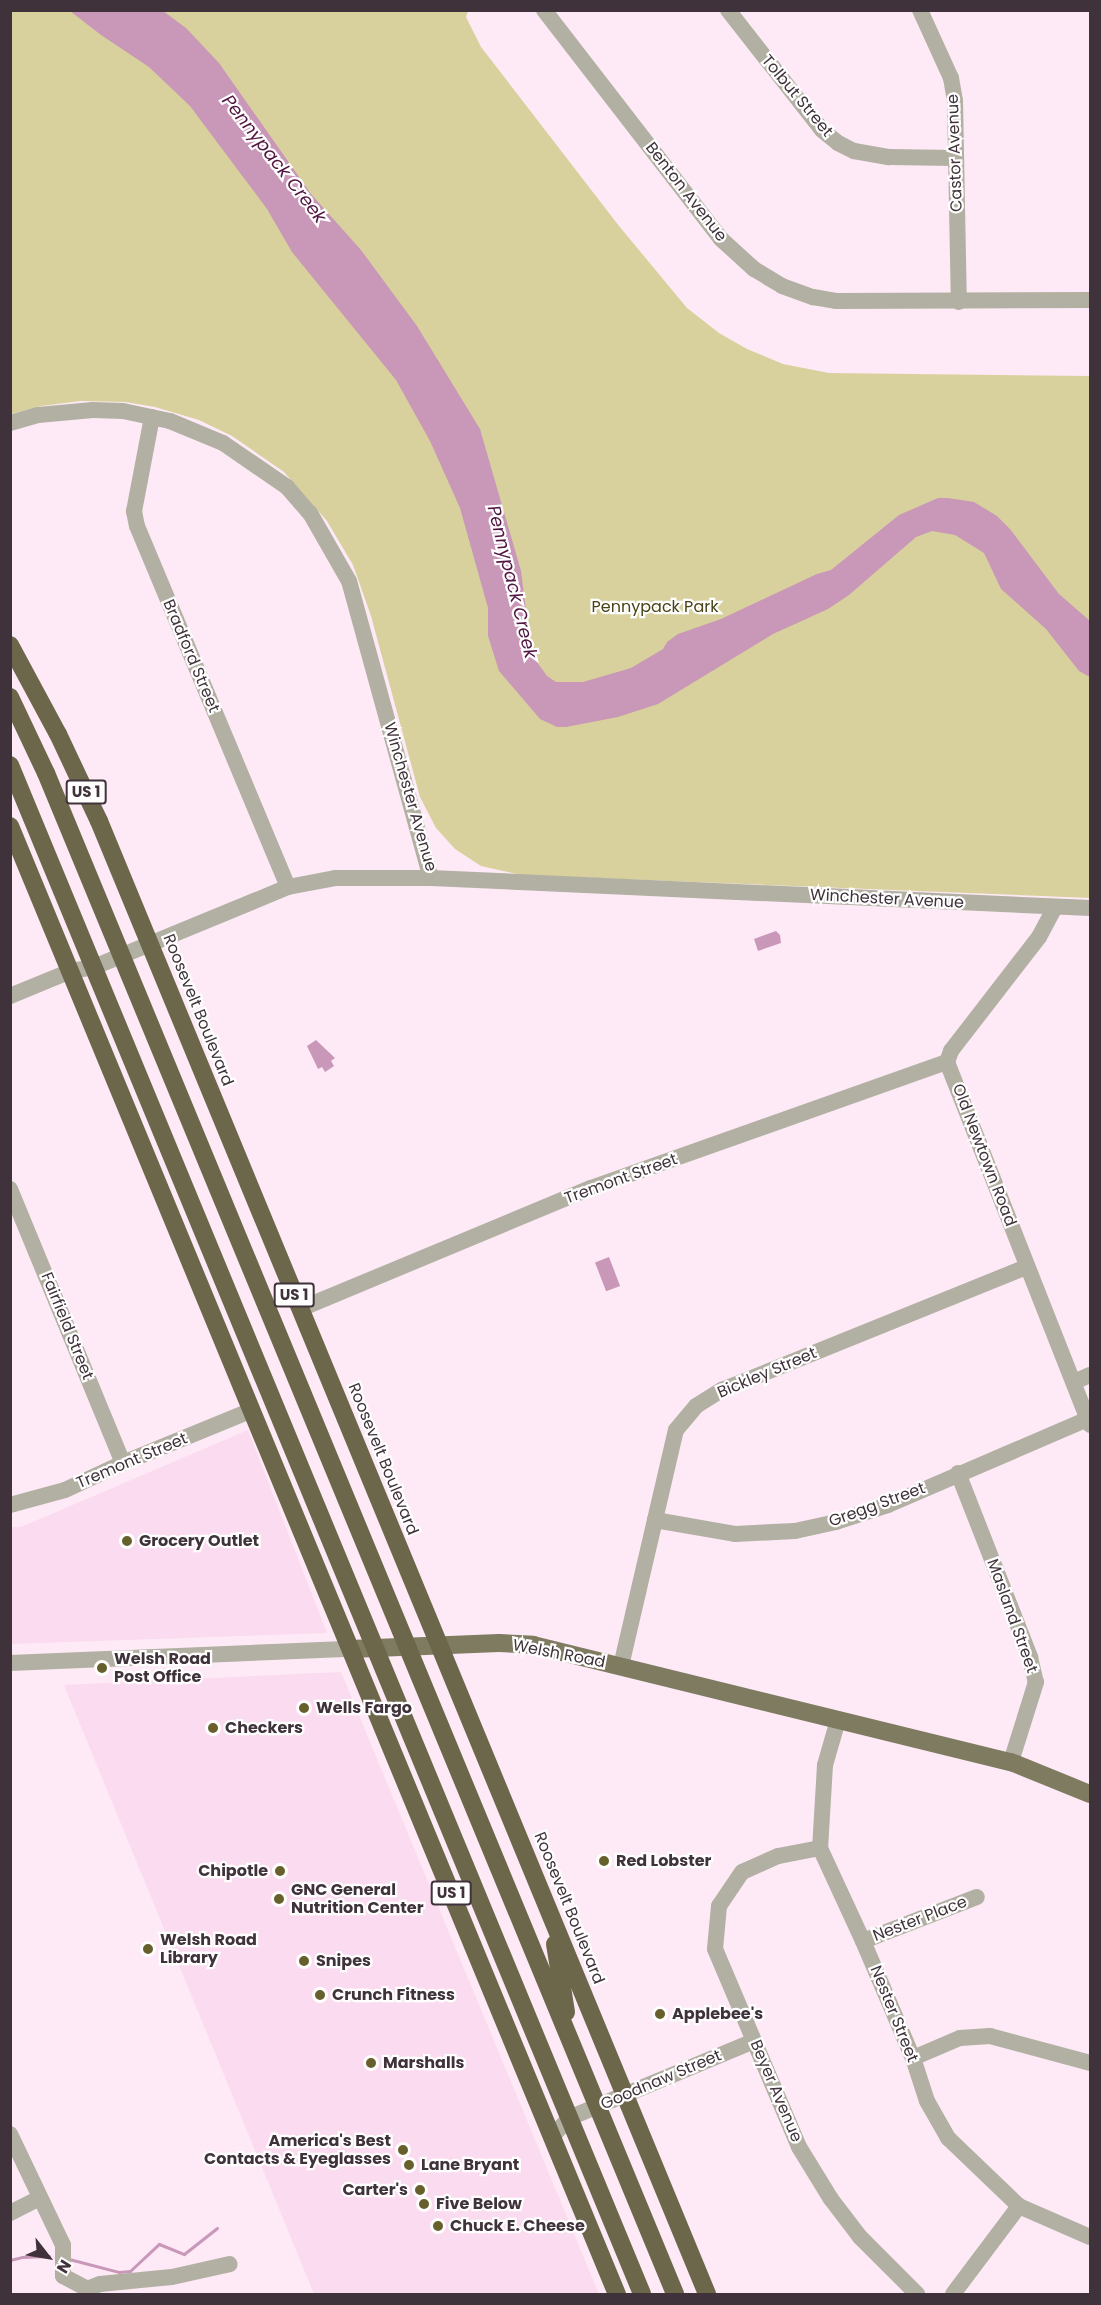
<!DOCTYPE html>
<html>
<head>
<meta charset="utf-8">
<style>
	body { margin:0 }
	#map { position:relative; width:1101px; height:2305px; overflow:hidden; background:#fdeaf6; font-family:Poppins,sans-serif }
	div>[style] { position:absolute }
	.built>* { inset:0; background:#fbdbef }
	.green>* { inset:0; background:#d8d19d }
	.water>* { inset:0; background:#c997b8; transform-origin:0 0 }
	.stream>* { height:3px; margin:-1.5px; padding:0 1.5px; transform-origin:1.5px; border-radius:1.5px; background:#c997b8 }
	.minor>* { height:16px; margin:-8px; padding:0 8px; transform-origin:8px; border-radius:8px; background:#b2b0a2 }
	.major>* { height:18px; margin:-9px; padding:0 9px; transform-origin:9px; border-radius:9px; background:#7e7b61 }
	.highway>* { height:18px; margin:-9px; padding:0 9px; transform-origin:9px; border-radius:9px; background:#6c674a }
	.dots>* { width:16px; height:16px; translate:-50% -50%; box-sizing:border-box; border:3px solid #fefefe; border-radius:50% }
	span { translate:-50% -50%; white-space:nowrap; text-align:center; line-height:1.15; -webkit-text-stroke:4.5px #fefefe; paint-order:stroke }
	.shield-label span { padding:2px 4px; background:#fefefe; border:2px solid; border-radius:4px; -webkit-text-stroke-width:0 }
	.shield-label { font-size:15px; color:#3f323a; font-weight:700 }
	.street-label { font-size:16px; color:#3f323a }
	.park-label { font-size:16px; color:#484216 }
	.poi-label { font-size:16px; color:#3f323a; font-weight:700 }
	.left { translate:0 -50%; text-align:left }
	.right { translate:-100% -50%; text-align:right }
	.water-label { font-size:18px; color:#511541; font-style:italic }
	.frame { position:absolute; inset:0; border:12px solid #3f323a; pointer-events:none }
	.north { position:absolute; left:18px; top:2227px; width:60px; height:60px; -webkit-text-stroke:4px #fefefe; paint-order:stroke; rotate:121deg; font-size:16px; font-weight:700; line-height:24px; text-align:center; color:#3f323a }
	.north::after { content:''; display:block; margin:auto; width:21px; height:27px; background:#3f323a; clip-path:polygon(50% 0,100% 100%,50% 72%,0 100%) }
</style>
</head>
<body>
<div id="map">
	<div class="built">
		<div style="clip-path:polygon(248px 1430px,327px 1633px,11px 1644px,11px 1527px,21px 1527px)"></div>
		<div style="clip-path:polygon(341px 1672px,599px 2294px,314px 2294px,64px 1685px)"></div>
	</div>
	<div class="green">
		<div style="clip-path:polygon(11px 11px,468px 11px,466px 17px,481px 47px,619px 226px,687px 308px,719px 333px,747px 349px,783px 364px,829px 373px,1090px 376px,1090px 898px,521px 875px,481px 866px,455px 849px,436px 828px,420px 797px,371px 616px,353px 565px,327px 521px,284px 472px,232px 436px,199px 420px,155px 407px,125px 402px,81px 401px,41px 406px,11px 414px)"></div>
	</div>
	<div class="water">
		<div style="clip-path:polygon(70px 11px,163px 11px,186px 28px,219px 63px,311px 194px,361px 250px,417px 326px,480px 429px,521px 571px,530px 641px,534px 658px,547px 676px,556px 682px,583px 682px,631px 668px,663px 649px,667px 642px,678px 634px,721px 619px,817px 574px,831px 570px,899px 515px,938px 498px,948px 498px,974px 502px,997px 516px,1010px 529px,1059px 594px,1090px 621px,1090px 677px,1079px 671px,1046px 629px,1001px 589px,984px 553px,955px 535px,932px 531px,916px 537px,849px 595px,828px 609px,773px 634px,658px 704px,618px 717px,566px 727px,557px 727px,540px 719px,499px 671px,488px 636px,488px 608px,460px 508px,430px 441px,396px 380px,292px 252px,267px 209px,190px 106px,149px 67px,101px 35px)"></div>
		<div style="clip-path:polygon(776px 931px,780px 935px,781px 943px,758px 951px,754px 939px)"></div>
		<div style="clip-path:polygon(316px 1040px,335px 1058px,331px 1061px,334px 1066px,325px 1072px,322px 1067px,318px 1069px,307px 1046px)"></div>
		<div style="left:609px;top:1257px;width:31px;height:15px;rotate:69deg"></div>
	</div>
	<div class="stream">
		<div style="left:69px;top:2259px;width:52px;rotate:14.6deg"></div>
		<div style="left:119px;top:2272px;width:11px;rotate:-5deg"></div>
		<div style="left:130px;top:2271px;width:40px;rotate:-43deg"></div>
		<div style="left:159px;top:2244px;width:27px;rotate:22deg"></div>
		<div style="left:184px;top:2254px;width:42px;rotate:-38.2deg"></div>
		<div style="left:10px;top:2260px;width:12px;rotate:-14deg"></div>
		<div style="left:22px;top:2257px;width:27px;rotate:-2deg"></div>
	</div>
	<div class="minor">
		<div style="left:544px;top:10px;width:289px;rotate:52.3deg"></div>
		<div style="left:721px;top:239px;width:45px;rotate:42.3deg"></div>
		<div style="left:754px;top:269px;width:33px;rotate:31deg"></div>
		<div style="left:782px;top:286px;width:33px;rotate:20deg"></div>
		<div style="left:813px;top:297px;width:23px;rotate:10deg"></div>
		<div style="left:836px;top:301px;width:254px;rotate:-0.2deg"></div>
		<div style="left:728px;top:10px;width:152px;rotate:51.9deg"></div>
		<div style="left:822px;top:130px;width:21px;rotate:39deg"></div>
		<div style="left:838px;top:143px;width:18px;rotate:27deg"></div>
		<div style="left:854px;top:151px;width:36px;rotate:10deg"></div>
		<div style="left:889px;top:157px;width:66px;rotate:0.9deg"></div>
		<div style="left:920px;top:10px;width:75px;rotate:65.5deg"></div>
		<div style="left:951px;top:78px;width:23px;rotate:80deg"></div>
		<div style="left:955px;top:101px;width:201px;rotate:88.9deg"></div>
		<div style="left:152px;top:417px;width:96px;rotate:100.8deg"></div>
		<div style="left:134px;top:511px;width:15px;rotate:79deg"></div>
		<div style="left:137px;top:526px;width:391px;rotate:67.3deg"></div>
		<div style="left:10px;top:423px;width:29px;rotate:-16deg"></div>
		<div style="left:38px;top:415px;width:55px;rotate:-5.2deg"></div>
		<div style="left:93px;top:410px;width:30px;rotate:2deg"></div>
		<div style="left:123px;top:411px;width:48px;rotate:12deg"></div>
		<div style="left:170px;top:421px;width:57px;rotate:22.5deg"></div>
		<div style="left:223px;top:443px;width:78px;rotate:34.5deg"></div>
		<div style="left:287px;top:487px;width:35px;rotate:49deg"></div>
		<div style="left:310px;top:513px;width:78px;rotate:60.2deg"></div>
		<div style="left:349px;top:581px;width:308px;rotate:74.6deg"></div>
		<div style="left:1055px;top:907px;width:34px;rotate:118deg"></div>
		<div style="left:1039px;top:937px;width:144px;rotate:127.7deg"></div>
		<div style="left:951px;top:1051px;width:12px;rotate:110deg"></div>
		<div style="left:947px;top:1062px;width:390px;rotate:68.5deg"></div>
		<div style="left:10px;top:996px;width:66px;rotate:-22.3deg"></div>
		<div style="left:71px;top:971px;width:23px;rotate:-10deg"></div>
		<div style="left:94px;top:967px;width:210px;rotate:-22.4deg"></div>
		<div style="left:288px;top:887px;width:49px;rotate:-10.6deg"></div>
		<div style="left:336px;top:878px;width:95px"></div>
		<div style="left:431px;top:878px;width:660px;rotate:2.61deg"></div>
		<div style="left:10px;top:1189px;width:296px;rotate:67.6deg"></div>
		<div style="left:300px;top:1309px;width:315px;rotate:-22.6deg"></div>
		<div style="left:591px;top:1188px;width:378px;rotate:-19.5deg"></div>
		<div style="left:1074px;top:1382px;width:17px;rotate:-24deg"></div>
		<div style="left:958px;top:1473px;width:198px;rotate:68.6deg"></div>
		<div style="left:1030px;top:1657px;width:26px;rotate:77deg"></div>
		<div style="left:1036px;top:1682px;width:84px;rotate:107.4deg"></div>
		<div style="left:10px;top:1505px;width:57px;rotate:-15.3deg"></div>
		<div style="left:65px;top:1490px;width:64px;rotate:-25deg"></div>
		<div style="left:123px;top:1463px;width:139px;rotate:-22.3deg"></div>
		<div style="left:655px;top:1520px;width:81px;rotate:9.9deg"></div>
		<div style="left:735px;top:1534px;width:60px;rotate:-2.9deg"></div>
		<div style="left:795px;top:1531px;width:42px;rotate:-12.4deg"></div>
		<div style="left:836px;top:1522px;width:55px;rotate:-18.1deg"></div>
		<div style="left:888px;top:1505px;width:218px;rotate:-23.3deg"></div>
		<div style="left:10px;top:1663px;width:341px;rotate:-2.4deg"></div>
		<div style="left:621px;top:1666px;width:242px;rotate:-76.9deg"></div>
		<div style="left:676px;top:1430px;width:31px;rotate:-50deg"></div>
		<div style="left:696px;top:1406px;width:31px;rotate:-32deg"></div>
		<div style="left:722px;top:1390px;width:329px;rotate:-22deg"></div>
		<div style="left:838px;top:1720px;width:47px;rotate:106.1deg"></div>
		<div style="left:825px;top:1765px;width:83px;rotate:93.4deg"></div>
		<div style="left:820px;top:1848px;width:102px;rotate:65.2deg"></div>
		<div style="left:863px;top:1941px;width:127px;rotate:66.9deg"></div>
		<div style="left:913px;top:2058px;width:45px;rotate:72deg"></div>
		<div style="left:927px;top:2101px;width:43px;rotate:60.4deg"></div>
		<div style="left:948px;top:2138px;width:98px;rotate:43.8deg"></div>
		<div style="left:1019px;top:2206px;width:77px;rotate:23.6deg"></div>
		<div style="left:820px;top:1848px;width:43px;rotate:169.2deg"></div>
		<div style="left:778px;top:1856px;width:39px;rotate:156deg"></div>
		<div style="left:742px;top:1872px;width:41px;rotate:124.1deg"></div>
		<div style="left:719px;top:1906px;width:43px;rotate:95.3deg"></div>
		<div style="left:715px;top:1949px;width:215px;rotate:67deg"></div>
		<div style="left:799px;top:2147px;width:61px;rotate:58.4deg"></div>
		<div style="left:831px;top:2199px;width:48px;rotate:52.7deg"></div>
		<div style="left:860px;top:2237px;width:81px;rotate:45deg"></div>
		<div style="left:863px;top:1941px;width:122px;rotate:-21.1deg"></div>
		<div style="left:913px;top:2058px;width:51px;rotate:-23.1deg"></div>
		<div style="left:960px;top:2038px;width:30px;rotate:-4deg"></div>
		<div style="left:990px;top:2036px;width:104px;rotate:15.1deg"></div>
		<div style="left:10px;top:2134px;width:123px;rotate:64.5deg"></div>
		<div style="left:63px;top:2245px;width:31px;rotate:90deg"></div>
		<div style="left:63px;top:2276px;width:27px;rotate:28deg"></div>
		<div style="left:87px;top:2289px;width:5px;rotate:68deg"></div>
		<div style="left:552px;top:2137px;width:25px;rotate:-48deg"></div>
		<div style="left:569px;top:2118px;width:200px;rotate:-22.6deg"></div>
		<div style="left:10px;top:2213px;width:33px;rotate:-27deg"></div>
		<div style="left:87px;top:2289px;width:14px;rotate:-21deg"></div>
		<div style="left:100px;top:2284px;width:72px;rotate:-5.6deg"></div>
		<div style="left:172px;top:2277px;width:59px;rotate:-12.6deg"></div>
		<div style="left:953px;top:2294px;width:110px;rotate:-53.1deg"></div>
	</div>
	<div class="major">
		<div style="left:351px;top:1649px;width:148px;rotate:-2.3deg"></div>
		<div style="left:499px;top:1643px;width:34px;rotate:3deg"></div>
		<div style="left:533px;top:1645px;width:492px;rotate:13.8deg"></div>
		<div style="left:1011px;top:1762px;width:85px;rotate:22.1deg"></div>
	</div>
	<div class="highway">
		<div style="left:10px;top:645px;width:101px;rotate:61.7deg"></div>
		<div style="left:58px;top:734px;width:96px;rotate:64.8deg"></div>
		<div style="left:99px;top:821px;width:1594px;rotate:67.57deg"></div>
		<div style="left:10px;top:697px;width:84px;rotate:64.7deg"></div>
		<div style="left:46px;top:773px;width:1646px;rotate:67.53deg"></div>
		<div style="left:10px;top:765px;width:1654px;rotate:67.54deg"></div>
		<div style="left:10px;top:826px;width:1589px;rotate:67.54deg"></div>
		<div style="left:555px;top:1944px;width:69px;rotate:80.8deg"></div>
	</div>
	<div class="dots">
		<div style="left:127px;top:1541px;background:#675f2c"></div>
		<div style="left:102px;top:1668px;background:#675f2c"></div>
		<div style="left:304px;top:1708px;background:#675f2c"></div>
		<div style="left:213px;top:1728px;background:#675f2c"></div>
		<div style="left:604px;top:1861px;background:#675f2c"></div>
		<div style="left:280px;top:1871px;background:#675f2c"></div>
		<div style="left:279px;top:1899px;background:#675f2c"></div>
		<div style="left:148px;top:1949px;background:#675f2c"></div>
		<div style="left:304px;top:1961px;background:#675f2c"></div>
		<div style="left:320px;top:1995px;background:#675f2c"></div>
		<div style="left:660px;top:2014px;background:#675f2c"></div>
		<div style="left:371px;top:2063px;background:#675f2c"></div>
		<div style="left:403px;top:2150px;background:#675f2c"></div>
		<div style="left:409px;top:2165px;background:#675f2c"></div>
		<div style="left:420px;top:2190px;background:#675f2c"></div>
		<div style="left:424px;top:2204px;background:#675f2c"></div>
		<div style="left:438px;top:2226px;background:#675f2c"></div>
	</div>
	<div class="shield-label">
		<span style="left:86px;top:792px">US 1</span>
		<span style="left:294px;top:1295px">US 1</span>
		<span style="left:451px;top:1893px">US 1</span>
	</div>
	<div class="street-label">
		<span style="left:797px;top:96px;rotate:50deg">Tolbut Street</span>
		<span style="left:955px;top:153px;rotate:-92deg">Castor Avenue</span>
		<span style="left:686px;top:192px;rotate:52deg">Benton Avenue</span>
		<span style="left:191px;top:656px;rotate:67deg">Bradford Street</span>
		<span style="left:410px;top:797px;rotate:74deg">Winchester Avenue</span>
		<span style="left:887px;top:899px;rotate:3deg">Winchester Avenue</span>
		<span style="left:198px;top:1010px;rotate:68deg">Roosevelt Boulevard</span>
		<span style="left:984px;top:1155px;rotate:69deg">Old Newtown Road</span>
		<span style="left:621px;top:1179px;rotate:-20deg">Tremont Street</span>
		<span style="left:67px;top:1326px;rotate:68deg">Fairfield Street</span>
		<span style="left:767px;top:1373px;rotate:-23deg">Bickley Street</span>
		<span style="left:383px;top:1459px;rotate:68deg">Roosevelt Boulevard</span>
		<span style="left:132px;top:1461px;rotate:-23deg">Tremont Street</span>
		<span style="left:877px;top:1505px;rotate:-20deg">Gregg Street</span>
		<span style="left:1012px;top:1616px;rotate:70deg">Masland Street</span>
		<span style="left:559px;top:1654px;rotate:11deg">Welsh Road</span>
		<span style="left:569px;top:1908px;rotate:68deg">Roosevelt Boulevard</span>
		<span style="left:920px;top:1919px;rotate:-21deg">Nester Place</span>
		<span style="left:894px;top:2014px;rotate:68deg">Nester Street</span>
		<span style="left:661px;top:2080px;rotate:-23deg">Goodnaw Street</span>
		<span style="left:776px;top:2091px;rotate:67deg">Beyer Avenue</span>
	</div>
	<div class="park-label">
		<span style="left:655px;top:607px">Pennypack Park</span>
	</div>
	<div class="poi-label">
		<span class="left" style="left:139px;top:1541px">Grocery Outlet</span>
		<span class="left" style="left:114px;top:1668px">Welsh Road<br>Post Office</span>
		<span class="left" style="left:316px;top:1708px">Wells Fargo</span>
		<span class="left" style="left:225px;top:1728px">Checkers</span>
		<span class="left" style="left:616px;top:1861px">Red Lobster</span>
		<span class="right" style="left:268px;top:1871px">Chipotle</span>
		<span class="left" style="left:291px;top:1899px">GNC General<br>Nutrition Center</span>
		<span class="left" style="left:160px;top:1949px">Welsh Road<br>Library</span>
		<span class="left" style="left:316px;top:1961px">Snipes</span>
		<span class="left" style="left:332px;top:1995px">Crunch Fitness</span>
		<span class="left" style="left:672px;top:2014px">Applebee's</span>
		<span class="left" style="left:383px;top:2063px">Marshalls</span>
		<span class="right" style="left:391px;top:2150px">America's Best<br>Contacts &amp; Eyeglasses</span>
		<span class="left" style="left:421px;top:2165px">Lane Bryant</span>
		<span class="right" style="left:408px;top:2190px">Carter's</span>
		<span class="left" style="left:436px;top:2204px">Five Below</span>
		<span class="left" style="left:450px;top:2226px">Chuck E. Cheese</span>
	</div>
	<div class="water-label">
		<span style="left:274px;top:159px;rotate:52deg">Pennypack Creek</span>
		<span style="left:512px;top:582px;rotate:76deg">Pennypack Creek</span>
	</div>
	<div class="frame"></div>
	<div class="north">N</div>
</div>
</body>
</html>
